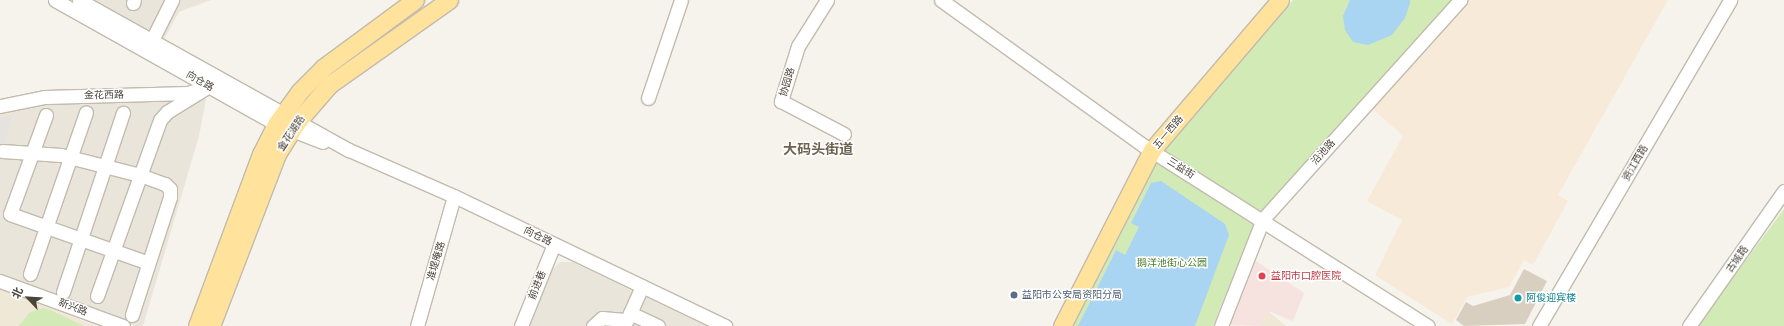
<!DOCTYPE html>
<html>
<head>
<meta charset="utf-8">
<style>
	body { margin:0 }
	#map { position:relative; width:1784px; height:326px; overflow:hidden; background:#f6f3ec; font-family:"Asap Condensed","Noto Sans SC",sans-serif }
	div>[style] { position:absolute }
	.residential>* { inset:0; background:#eae5da }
	.commercial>* { inset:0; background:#f7ead8 }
	.education>* { inset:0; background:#efe8d6 }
	.medical>* { inset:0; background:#f6e3e0 }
	.green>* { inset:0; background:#d2eab5 }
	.parking>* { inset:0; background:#e5e3e0 }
	.water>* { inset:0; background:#a9d4f2 }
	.building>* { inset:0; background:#d8cfc1 }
	.roads { filter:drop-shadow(1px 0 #c2bbae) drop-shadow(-1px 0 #c2bbae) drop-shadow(0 1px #c2bbae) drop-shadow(0 -1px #c2bbae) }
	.minor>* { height:13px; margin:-6.5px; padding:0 6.5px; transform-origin:6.5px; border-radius:6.5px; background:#fff }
	.major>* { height:17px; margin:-8.5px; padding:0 8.5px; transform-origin:8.5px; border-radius:8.5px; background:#ffe39c }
	.dots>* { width:11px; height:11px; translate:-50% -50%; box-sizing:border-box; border:2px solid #fff; border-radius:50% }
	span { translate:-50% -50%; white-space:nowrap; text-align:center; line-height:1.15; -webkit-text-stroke:3px #fff; paint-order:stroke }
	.street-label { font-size:10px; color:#4b4439 }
	.park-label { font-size:10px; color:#4a7f2a }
	.health-label { font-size:10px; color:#be3a42 }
	.left { translate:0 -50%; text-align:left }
	.service-label { font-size:10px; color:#4e5e75 }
	.culture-label { font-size:10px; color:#0d838f }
	.district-label { font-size:14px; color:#6e6250; font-weight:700 }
	.north { position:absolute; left:8px; top:278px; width:40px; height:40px; -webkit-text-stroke:3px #fff; paint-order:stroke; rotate:295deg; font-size:11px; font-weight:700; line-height:16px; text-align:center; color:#4b4439 }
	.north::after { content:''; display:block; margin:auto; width:14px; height:18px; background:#4b4439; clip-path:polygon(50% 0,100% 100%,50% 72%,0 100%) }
</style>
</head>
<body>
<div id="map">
	<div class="residential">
		<div style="clip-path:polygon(88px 0,211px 0,179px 12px,163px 41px)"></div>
		<div style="clip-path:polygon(170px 96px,206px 99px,199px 136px,143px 326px,135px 326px,0 276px,0 113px,33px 104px)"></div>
		<div style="clip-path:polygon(560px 262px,572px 262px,706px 326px,529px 326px,552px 270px)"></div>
	</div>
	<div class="commercial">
		<div style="clip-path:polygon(1470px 0,1668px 0,1558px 195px,1568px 201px,1533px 265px,1524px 260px,1509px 287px,1467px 297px,1452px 324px,1375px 275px,1402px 220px,1367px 201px,1403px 136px,1372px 108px)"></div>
	</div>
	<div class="education">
		<div style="clip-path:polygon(0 288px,96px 326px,0 326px)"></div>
		<div style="clip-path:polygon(1268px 311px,1286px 326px,1261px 326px)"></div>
	</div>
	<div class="medical">
		<div style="clip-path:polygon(1253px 259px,1304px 293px,1293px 321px,1268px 311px,1261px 326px,1227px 325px)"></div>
	</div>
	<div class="green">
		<div style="clip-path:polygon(1293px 0,1452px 0,1257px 216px,1213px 326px,1072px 326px,1161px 150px)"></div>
		<div style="clip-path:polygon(1784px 209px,1784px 326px,1697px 326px)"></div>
		<div style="clip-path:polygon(43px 308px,50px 310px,84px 326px,19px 326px,30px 312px)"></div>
	</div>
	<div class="parking">
		<div style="clip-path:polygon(13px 115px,2px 151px,0 157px,0 118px)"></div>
	</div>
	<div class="water">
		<div style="clip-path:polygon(1350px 0,1410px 0,1410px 3px,1405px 18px,1392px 35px,1368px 45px,1353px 42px,1345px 30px,1343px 16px)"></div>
		<div style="clip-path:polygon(1161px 181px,1225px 224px,1229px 235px,1195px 326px,1078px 326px,1116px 250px,1125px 255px,1139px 227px,1131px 223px,1151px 183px)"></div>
	</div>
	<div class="building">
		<div style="clip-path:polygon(1524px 269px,1547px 281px,1525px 324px,1464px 326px,1456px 320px,1466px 302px,1473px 306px,1510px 295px)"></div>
	</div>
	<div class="roads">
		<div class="minor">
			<div style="left:55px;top:0;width:253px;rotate:29.3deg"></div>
			<div style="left:276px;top:124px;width:50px;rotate:21deg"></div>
			<div style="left:79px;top:0;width:309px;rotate:29.1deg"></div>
			<div style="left:349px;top:150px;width:115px;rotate:23.7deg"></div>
			<div style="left:454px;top:196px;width:301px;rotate:25.6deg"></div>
			<div style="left:827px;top:0;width:54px;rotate:122.2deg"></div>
			<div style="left:798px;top:46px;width:58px;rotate:107.2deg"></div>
			<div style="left:781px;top:101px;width:71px;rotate:27.6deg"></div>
			<div style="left:941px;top:0;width:250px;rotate:35.7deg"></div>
			<div style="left:1144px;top:146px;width:336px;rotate:32.4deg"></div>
			<div style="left:133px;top:3px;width:3px;rotate:-72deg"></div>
			<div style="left:152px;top:40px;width:45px;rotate:-63.4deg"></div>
			<div style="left:648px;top:98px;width:103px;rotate:-71.4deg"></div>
			<div style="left:0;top:106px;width:46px;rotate:-11.3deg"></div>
			<div style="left:45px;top:97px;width:143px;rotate:-1.6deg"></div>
			<div style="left:188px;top:93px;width:9px;rotate:-18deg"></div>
			<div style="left:46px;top:115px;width:105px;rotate:110deg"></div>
			<div style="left:10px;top:214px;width:146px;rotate:19.5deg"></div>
			<div style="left:2px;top:151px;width:59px;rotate:3.9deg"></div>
			<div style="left:61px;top:155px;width:81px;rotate:14.2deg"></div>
			<div style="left:140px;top:175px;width:27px;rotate:20deg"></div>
			<div style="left:165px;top:184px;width:7px;rotate:45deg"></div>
			<div style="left:170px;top:189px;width:8px;rotate:90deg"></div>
			<div style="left:170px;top:197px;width:124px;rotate:107.9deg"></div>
			<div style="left:30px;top:274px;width:171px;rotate:-70.9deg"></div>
			<div style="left:0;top:281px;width:131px;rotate:20.1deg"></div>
			<div style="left:63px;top:292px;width:189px;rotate:-71.5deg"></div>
			<div style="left:97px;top:296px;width:187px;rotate:-70.3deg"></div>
			<div style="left:160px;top:120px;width:11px;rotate:-49deg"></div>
			<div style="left:167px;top:112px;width:49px;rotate:-31.8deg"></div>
			<div style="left:630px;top:313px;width:31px;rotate:25deg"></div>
			<div style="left:417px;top:326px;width:135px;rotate:-74.1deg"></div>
			<div style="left:521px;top:326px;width:88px;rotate:-68.1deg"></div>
			<div style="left:593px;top:326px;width:12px;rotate:-42deg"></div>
			<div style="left:602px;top:318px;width:25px;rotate:5deg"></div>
			<div style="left:627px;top:320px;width:37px;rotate:-66deg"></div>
			<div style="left:1221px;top:326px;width:115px;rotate:-68.6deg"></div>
			<div style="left:1263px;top:219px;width:295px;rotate:-48deg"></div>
			<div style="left:1539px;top:326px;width:378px;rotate:-59.6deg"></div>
			<div style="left:1689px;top:326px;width:165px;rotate:-54.9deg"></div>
		</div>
		<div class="major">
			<div style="left:197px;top:326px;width:184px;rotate:-69.6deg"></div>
			<div style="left:261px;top:154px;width:34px;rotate:-63deg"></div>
			<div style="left:276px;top:124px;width:39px;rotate:-54deg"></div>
			<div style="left:299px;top:92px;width:35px;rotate:-45deg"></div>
			<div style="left:324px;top:67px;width:113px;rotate:-36.4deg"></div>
			<div style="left:211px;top:326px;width:184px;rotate:-69deg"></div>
			<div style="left:277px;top:154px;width:39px;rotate:-58deg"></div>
			<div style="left:298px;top:121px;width:48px;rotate:-49.3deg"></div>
			<div style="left:329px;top:85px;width:147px;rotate:-35.3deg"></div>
			<div style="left:1062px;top:326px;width:198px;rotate:-62.9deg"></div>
			<div style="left:1152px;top:150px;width:197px;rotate:-49.5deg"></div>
		</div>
	</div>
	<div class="dots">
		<div style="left:1262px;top:276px;background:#e0444e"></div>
		<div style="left:1014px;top:295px;background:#5c6f8a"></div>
		<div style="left:1518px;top:298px;background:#0f9aa8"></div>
	</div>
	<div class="street-label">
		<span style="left:200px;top:81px;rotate:30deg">向仓路</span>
		<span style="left:787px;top:82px;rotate:-73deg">协园路</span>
		<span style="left:104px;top:95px;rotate:-1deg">金花西路</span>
		<span style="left:1168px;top:132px;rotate:-50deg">五一西路</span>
		<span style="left:291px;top:133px;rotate:-56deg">金花湖路</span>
		<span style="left:1323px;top:152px;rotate:-48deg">沿池路</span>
		<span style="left:1635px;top:163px;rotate:-60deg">资江西路</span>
		<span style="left:1181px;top:168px;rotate:32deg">三益街</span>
		<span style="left:538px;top:236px;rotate:26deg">向仓路</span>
		<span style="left:1737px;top:259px;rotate:-55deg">古城路</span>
		<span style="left:436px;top:261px;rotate:-74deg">准堤庵路</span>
		<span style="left:537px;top:285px;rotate:-68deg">前进巷</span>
		<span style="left:73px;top:307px;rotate:21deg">新兴路</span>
	</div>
	<div class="park-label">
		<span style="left:1172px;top:263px">鹅洋池街心公园</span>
	</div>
	<div class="health-label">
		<span class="left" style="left:1271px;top:276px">益阳市口腔医院</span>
	</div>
	<div class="service-label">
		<span class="left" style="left:1022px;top:295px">益阳市公安局资阳分局</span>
	</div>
	<div class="culture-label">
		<span class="left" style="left:1526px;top:298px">阿俊迎宾楼</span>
	</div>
	<div class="district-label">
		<span style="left:818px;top:149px">大码头街道</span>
	</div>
	<div class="north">北</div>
</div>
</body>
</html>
